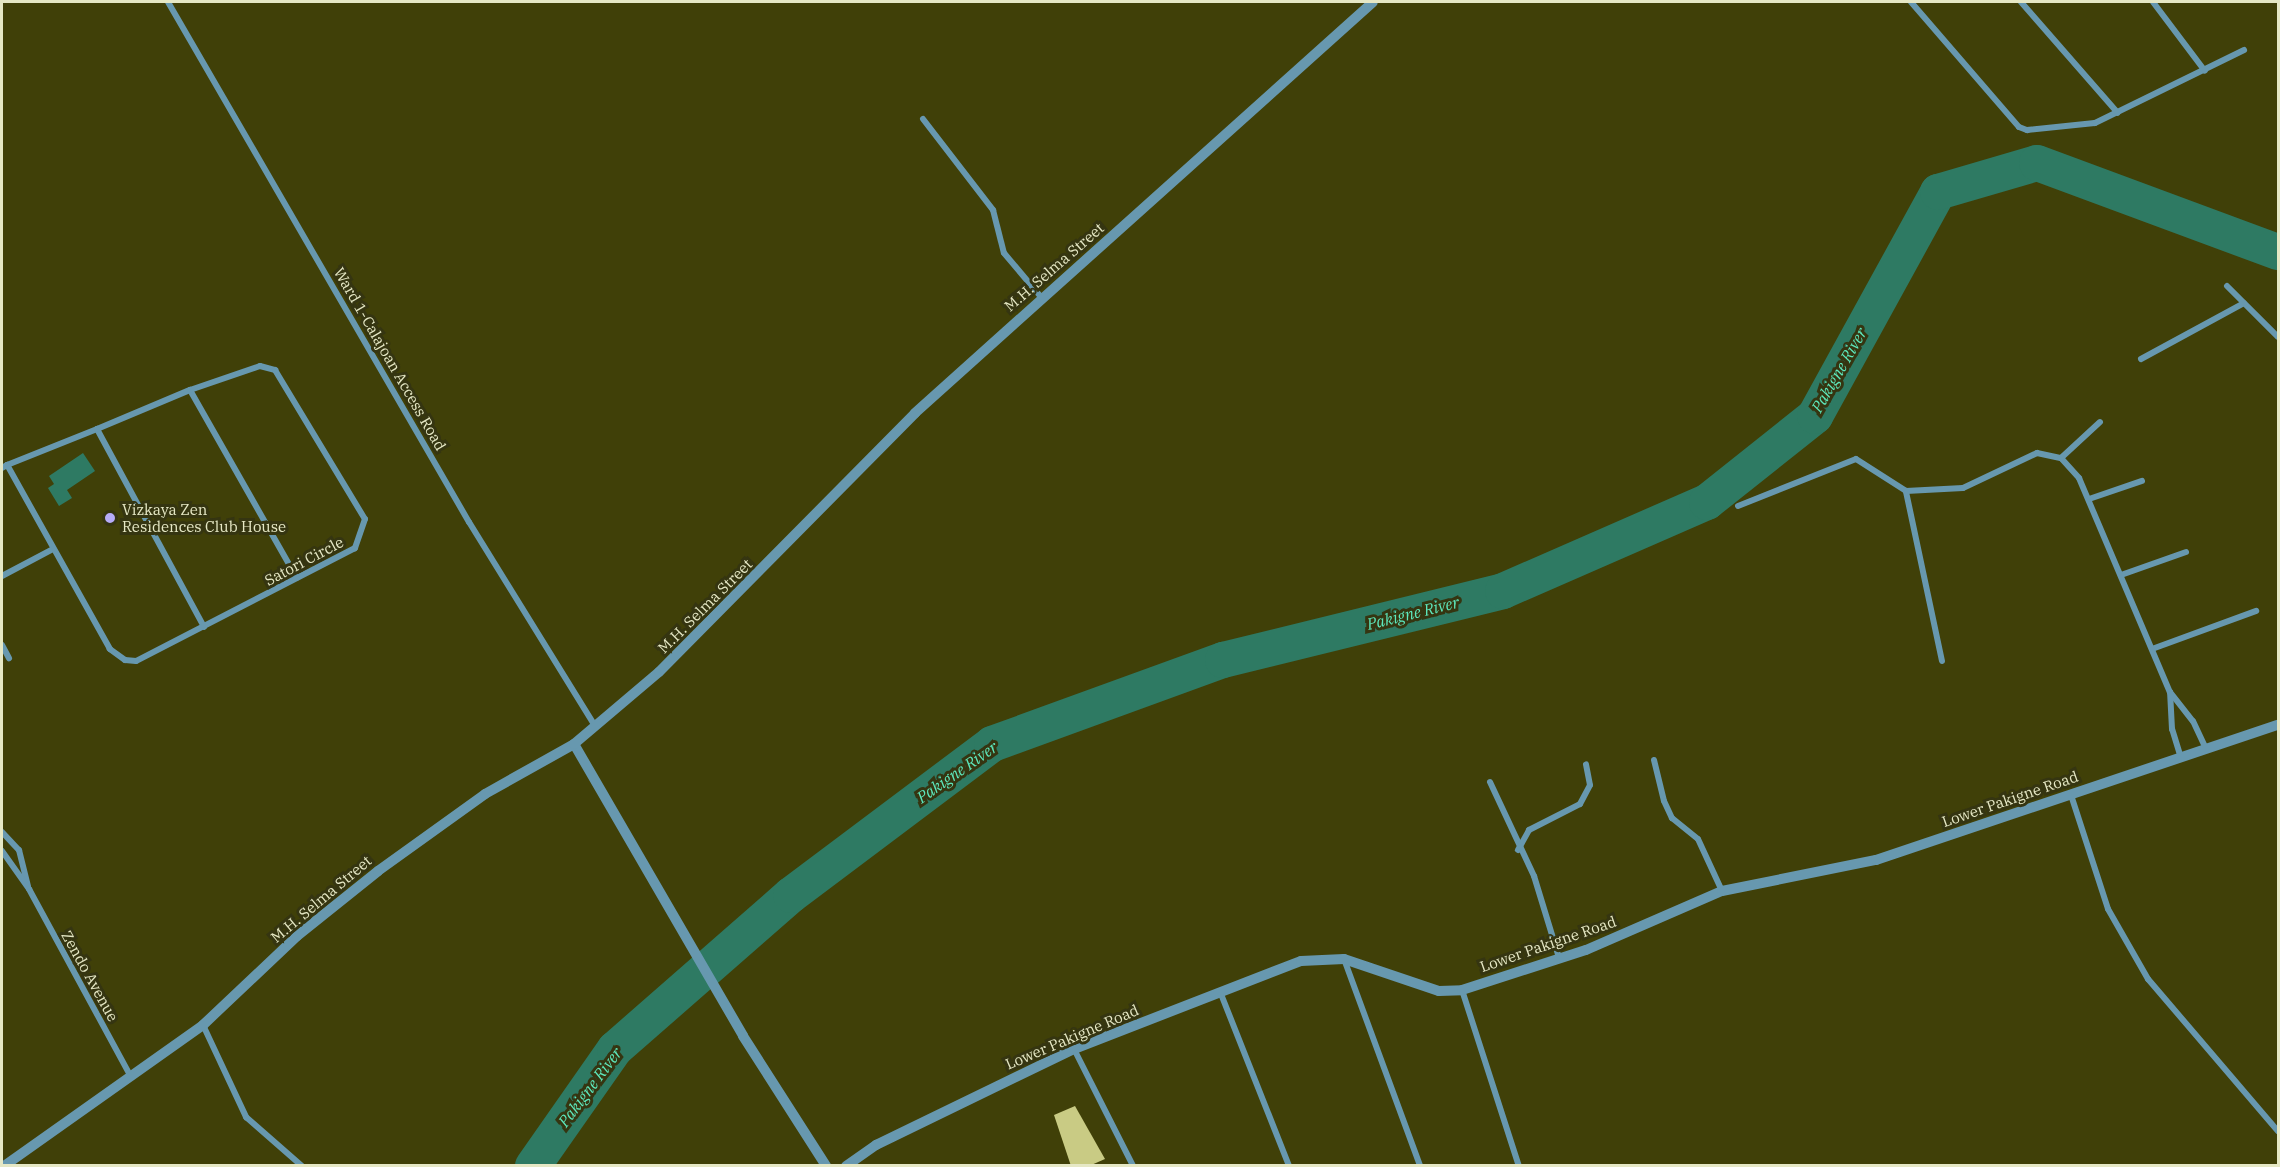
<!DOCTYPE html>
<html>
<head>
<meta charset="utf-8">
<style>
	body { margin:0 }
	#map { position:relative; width:2280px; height:1167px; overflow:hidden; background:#404008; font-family:"IBM Plex Serif",serif }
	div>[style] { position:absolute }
	.water>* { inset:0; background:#2e7a63 }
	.river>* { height:36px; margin:-18px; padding:0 18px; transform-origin:18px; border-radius:18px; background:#2e7a63 }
	.building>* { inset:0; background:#c9cb84 }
	.minor>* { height:6px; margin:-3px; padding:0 3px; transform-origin:3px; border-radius:3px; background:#6798af }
	.tertiary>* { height:10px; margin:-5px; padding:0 5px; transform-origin:5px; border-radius:5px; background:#6798af }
	.dots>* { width:16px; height:16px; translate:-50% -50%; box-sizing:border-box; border:3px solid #353511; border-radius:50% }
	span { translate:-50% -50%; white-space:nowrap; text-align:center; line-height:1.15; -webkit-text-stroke:6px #353511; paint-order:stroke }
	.street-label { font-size:15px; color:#e6e8c5 }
	.poi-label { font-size:15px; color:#e6e8c5 }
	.left { translate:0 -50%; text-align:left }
	.water-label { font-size:16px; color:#5de8bd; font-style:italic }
	.frame { position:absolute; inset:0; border:3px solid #e6e8c5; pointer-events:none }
</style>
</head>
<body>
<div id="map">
	<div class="water">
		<div style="clip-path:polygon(83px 453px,95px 471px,67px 490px,72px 498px,59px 506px,48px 488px,54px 484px,49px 476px)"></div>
	</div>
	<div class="river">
		<div style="left:533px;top:1166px;width:143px;rotate:-55deg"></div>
		<div style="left:615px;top:1049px;width:234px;rotate:-41.2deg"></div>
		<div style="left:791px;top:895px;width:251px;rotate:-36.9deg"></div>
		<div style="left:992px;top:744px;width:246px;rotate:-20deg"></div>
		<div style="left:1223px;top:660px;width:288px;rotate:-13.8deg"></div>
		<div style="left:1503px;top:591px;width:223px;rotate:-23.6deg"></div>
		<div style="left:1707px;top:502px;width:138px;rotate:-38.5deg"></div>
		<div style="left:1815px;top:416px;width:256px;rotate:-61.2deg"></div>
		<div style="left:1938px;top:192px;width:103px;rotate:-16.3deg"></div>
		<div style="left:2037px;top:163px;width:257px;rotate:20.3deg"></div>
	</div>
	<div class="building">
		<div style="clip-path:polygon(1075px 1106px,1105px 1159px,1089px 1166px,1071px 1166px,1054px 1115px)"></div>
	</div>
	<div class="minor">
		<div style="left:168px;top:2px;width:601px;rotate:59.94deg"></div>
		<div style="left:469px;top:522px;width:240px;rotate:58.3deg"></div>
		<div style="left:1911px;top:2px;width:165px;rotate:49.2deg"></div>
		<div style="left:2019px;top:127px;width:9px;rotate:21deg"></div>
		<div style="left:2027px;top:130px;width:68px;rotate:-5.9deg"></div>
		<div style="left:2095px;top:123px;width:166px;rotate:-26.1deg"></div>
		<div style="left:2021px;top:2px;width:147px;rotate:48.9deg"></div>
		<div style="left:2153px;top:2px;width:86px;rotate:53deg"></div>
		<div style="left:923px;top:119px;width:115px;rotate:52.4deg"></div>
		<div style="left:993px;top:210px;width:44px;rotate:75.7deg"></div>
		<div style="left:1004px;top:253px;width:57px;rotate:49.9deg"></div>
		<div style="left:2227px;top:286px;width:72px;rotate:45deg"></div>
		<div style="left:2141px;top:359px;width:117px;rotate:-28.5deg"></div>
		<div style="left:190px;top:390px;width:216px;rotate:60.4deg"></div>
		<div style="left:97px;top:429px;width:225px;rotate:61.6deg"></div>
		<div style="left:2061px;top:458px;width:53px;rotate:-42.7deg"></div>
		<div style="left:2px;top:468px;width:6px;rotate:-31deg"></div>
		<div style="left:7px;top:465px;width:97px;rotate:-21.8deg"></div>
		<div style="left:97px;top:429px;width:101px;rotate:-22.8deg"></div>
		<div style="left:190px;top:390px;width:74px;rotate:-18.9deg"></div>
		<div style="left:260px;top:366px;width:16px;rotate:15deg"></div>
		<div style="left:275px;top:370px;width:174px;rotate:58.9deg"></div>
		<div style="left:365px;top:519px;width:31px;rotate:109deg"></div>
		<div style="left:355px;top:548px;width:246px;rotate:152.7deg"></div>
		<div style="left:136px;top:661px;width:11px;rotate:-175deg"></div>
		<div style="left:125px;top:660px;width:19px;rotate:-144deg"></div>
		<div style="left:110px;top:649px;width:211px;rotate:-119.2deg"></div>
		<div style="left:2089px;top:499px;width:56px;rotate:-18.8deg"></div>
		<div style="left:1738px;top:506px;width:127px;rotate:-21.7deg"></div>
		<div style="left:1856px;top:459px;width:59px;rotate:32.6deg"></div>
		<div style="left:2121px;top:575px;width:69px;rotate:-19.5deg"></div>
		<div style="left:2px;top:576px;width:58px;rotate:-27.9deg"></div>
		<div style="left:2px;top:645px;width:15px;rotate:62deg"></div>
		<div style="left:2152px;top:649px;width:111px;rotate:-20.1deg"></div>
		<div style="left:1942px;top:661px;width:174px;rotate:-102deg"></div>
		<div style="left:1906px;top:491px;width:57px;rotate:-3deg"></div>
		<div style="left:1963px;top:488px;width:82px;rotate:-25.3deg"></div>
		<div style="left:2037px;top:453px;width:25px;rotate:12deg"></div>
		<div style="left:2061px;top:458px;width:27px;rotate:48deg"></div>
		<div style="left:2079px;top:478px;width:233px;rotate:67deg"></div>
		<div style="left:2181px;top:758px;width:30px;rotate:-107deg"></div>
		<div style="left:2172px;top:729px;width:37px;rotate:-93deg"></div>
		<div style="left:2170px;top:692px;width:37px;rotate:52deg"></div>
		<div style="left:2193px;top:721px;width:31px;rotate:65deg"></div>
		<div style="left:1654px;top:760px;width:42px;rotate:76.3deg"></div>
		<div style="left:1664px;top:801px;width:19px;rotate:65deg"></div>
		<div style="left:1672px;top:818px;width:33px;rotate:39deg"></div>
		<div style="left:1698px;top:839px;width:57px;rotate:65.2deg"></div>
		<div style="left:1490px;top:782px;width:104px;rotate:64.9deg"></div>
		<div style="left:1534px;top:876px;width:86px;rotate:73deg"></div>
		<div style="left:2071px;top:795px;width:120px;rotate:72deg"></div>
		<div style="left:2108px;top:909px;width:81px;rotate:60.3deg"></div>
		<div style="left:2148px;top:979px;width:200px;rotate:49.5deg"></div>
		<div style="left:2px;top:832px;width:25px;rotate:47deg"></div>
		<div style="left:19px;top:850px;width:37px;rotate:76deg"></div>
		<div style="left:1518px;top:850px;width:23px;rotate:-61deg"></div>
		<div style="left:1529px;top:830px;width:57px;rotate:-27deg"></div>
		<div style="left:1580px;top:804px;width:21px;rotate:-62deg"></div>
		<div style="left:1590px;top:785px;width:21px;rotate:-101deg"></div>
		<div style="left:2px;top:851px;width:47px;rotate:54.6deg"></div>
		<div style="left:29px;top:889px;width:212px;rotate:61.5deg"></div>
		<div style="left:1344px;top:959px;width:221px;rotate:69.8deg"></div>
		<div style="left:1462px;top:990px;width:185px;rotate:72.1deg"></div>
		<div style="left:1221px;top:994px;width:185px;rotate:68.4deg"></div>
		<div style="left:203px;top:1025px;width:102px;rotate:64.9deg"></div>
		<div style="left:246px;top:1117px;width:74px;rotate:41.2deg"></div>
		<div style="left:1074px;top:1049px;width:131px;rotate:63.2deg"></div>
	</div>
	<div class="tertiary">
		<div style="left:574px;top:744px;width:337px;rotate:59.9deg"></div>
		<div style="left:743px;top:1036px;width:154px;rotate:57.4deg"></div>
		<div style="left:4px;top:1166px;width:244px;rotate:-35.3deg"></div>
		<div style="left:203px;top:1025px;width:129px;rotate:-43.4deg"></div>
		<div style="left:297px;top:936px;width:104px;rotate:-38.7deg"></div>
		<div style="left:378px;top:871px;width:132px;rotate:-35.7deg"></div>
		<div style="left:485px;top:794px;width:102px;rotate:-29.3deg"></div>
		<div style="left:574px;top:744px;width:111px;rotate:-40.3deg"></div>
		<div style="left:659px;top:672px;width:364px;rotate:-45.3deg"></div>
		<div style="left:915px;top:413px;width:615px;rotate:-41.9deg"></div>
		<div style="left:846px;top:1166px;width:37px;rotate:-35deg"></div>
		<div style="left:876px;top:1145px;width:220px;rotate:-25.9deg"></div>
		<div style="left:1074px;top:1049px;width:243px;rotate:-21.2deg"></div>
		<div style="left:1301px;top:961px;width:43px;rotate:-2.7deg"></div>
		<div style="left:1344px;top:959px;width:100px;rotate:18.6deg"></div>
		<div style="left:1439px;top:991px;width:23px;rotate:-2deg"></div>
		<div style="left:1462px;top:990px;width:130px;rotate:-17.9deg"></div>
		<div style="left:1586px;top:950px;width:148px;rotate:-23.5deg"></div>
		<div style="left:1722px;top:891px;width:157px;rotate:-11.4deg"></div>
		<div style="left:1876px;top:860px;width:424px;rotate:-18.6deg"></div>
	</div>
	<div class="dots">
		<div style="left:110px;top:518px;background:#b6acf8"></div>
	</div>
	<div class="street-label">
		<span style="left:1054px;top:267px;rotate:-41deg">M.H. Selma Street</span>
		<span style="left:390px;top:359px;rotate:60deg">Ward 1-Calajoan Access Road</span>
		<span style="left:304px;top:561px;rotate:-28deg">Satori Circle</span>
		<span style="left:705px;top:606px;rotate:-45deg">M.H. Selma Street</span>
		<span style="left:2010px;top:799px;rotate:-19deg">Lower Pakigne Road</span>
		<span style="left:321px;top:899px;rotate:-40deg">M.H. Selma Street</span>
		<span style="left:1548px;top:944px;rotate:-19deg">Lower Pakigne Road</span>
		<span style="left:90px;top:976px;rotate:61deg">Zendo Avenue</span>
		<span style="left:1072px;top:1037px;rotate:-23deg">Lower Pakigne Road</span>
	</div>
	<div class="poi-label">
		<span class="left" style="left:122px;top:518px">Vizkaya Zen<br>Residences Club House</span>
	</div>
	<div class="water-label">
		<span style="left:1839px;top:370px;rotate:-60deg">Pakigne River</span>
		<span style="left:1413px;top:613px;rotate:-14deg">Pakigne River</span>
		<span style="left:957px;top:772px;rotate:-35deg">Pakigne River</span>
		<span style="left:590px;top:1087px;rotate:-53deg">Pakigne River</span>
	</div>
	<div class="frame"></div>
</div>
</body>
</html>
